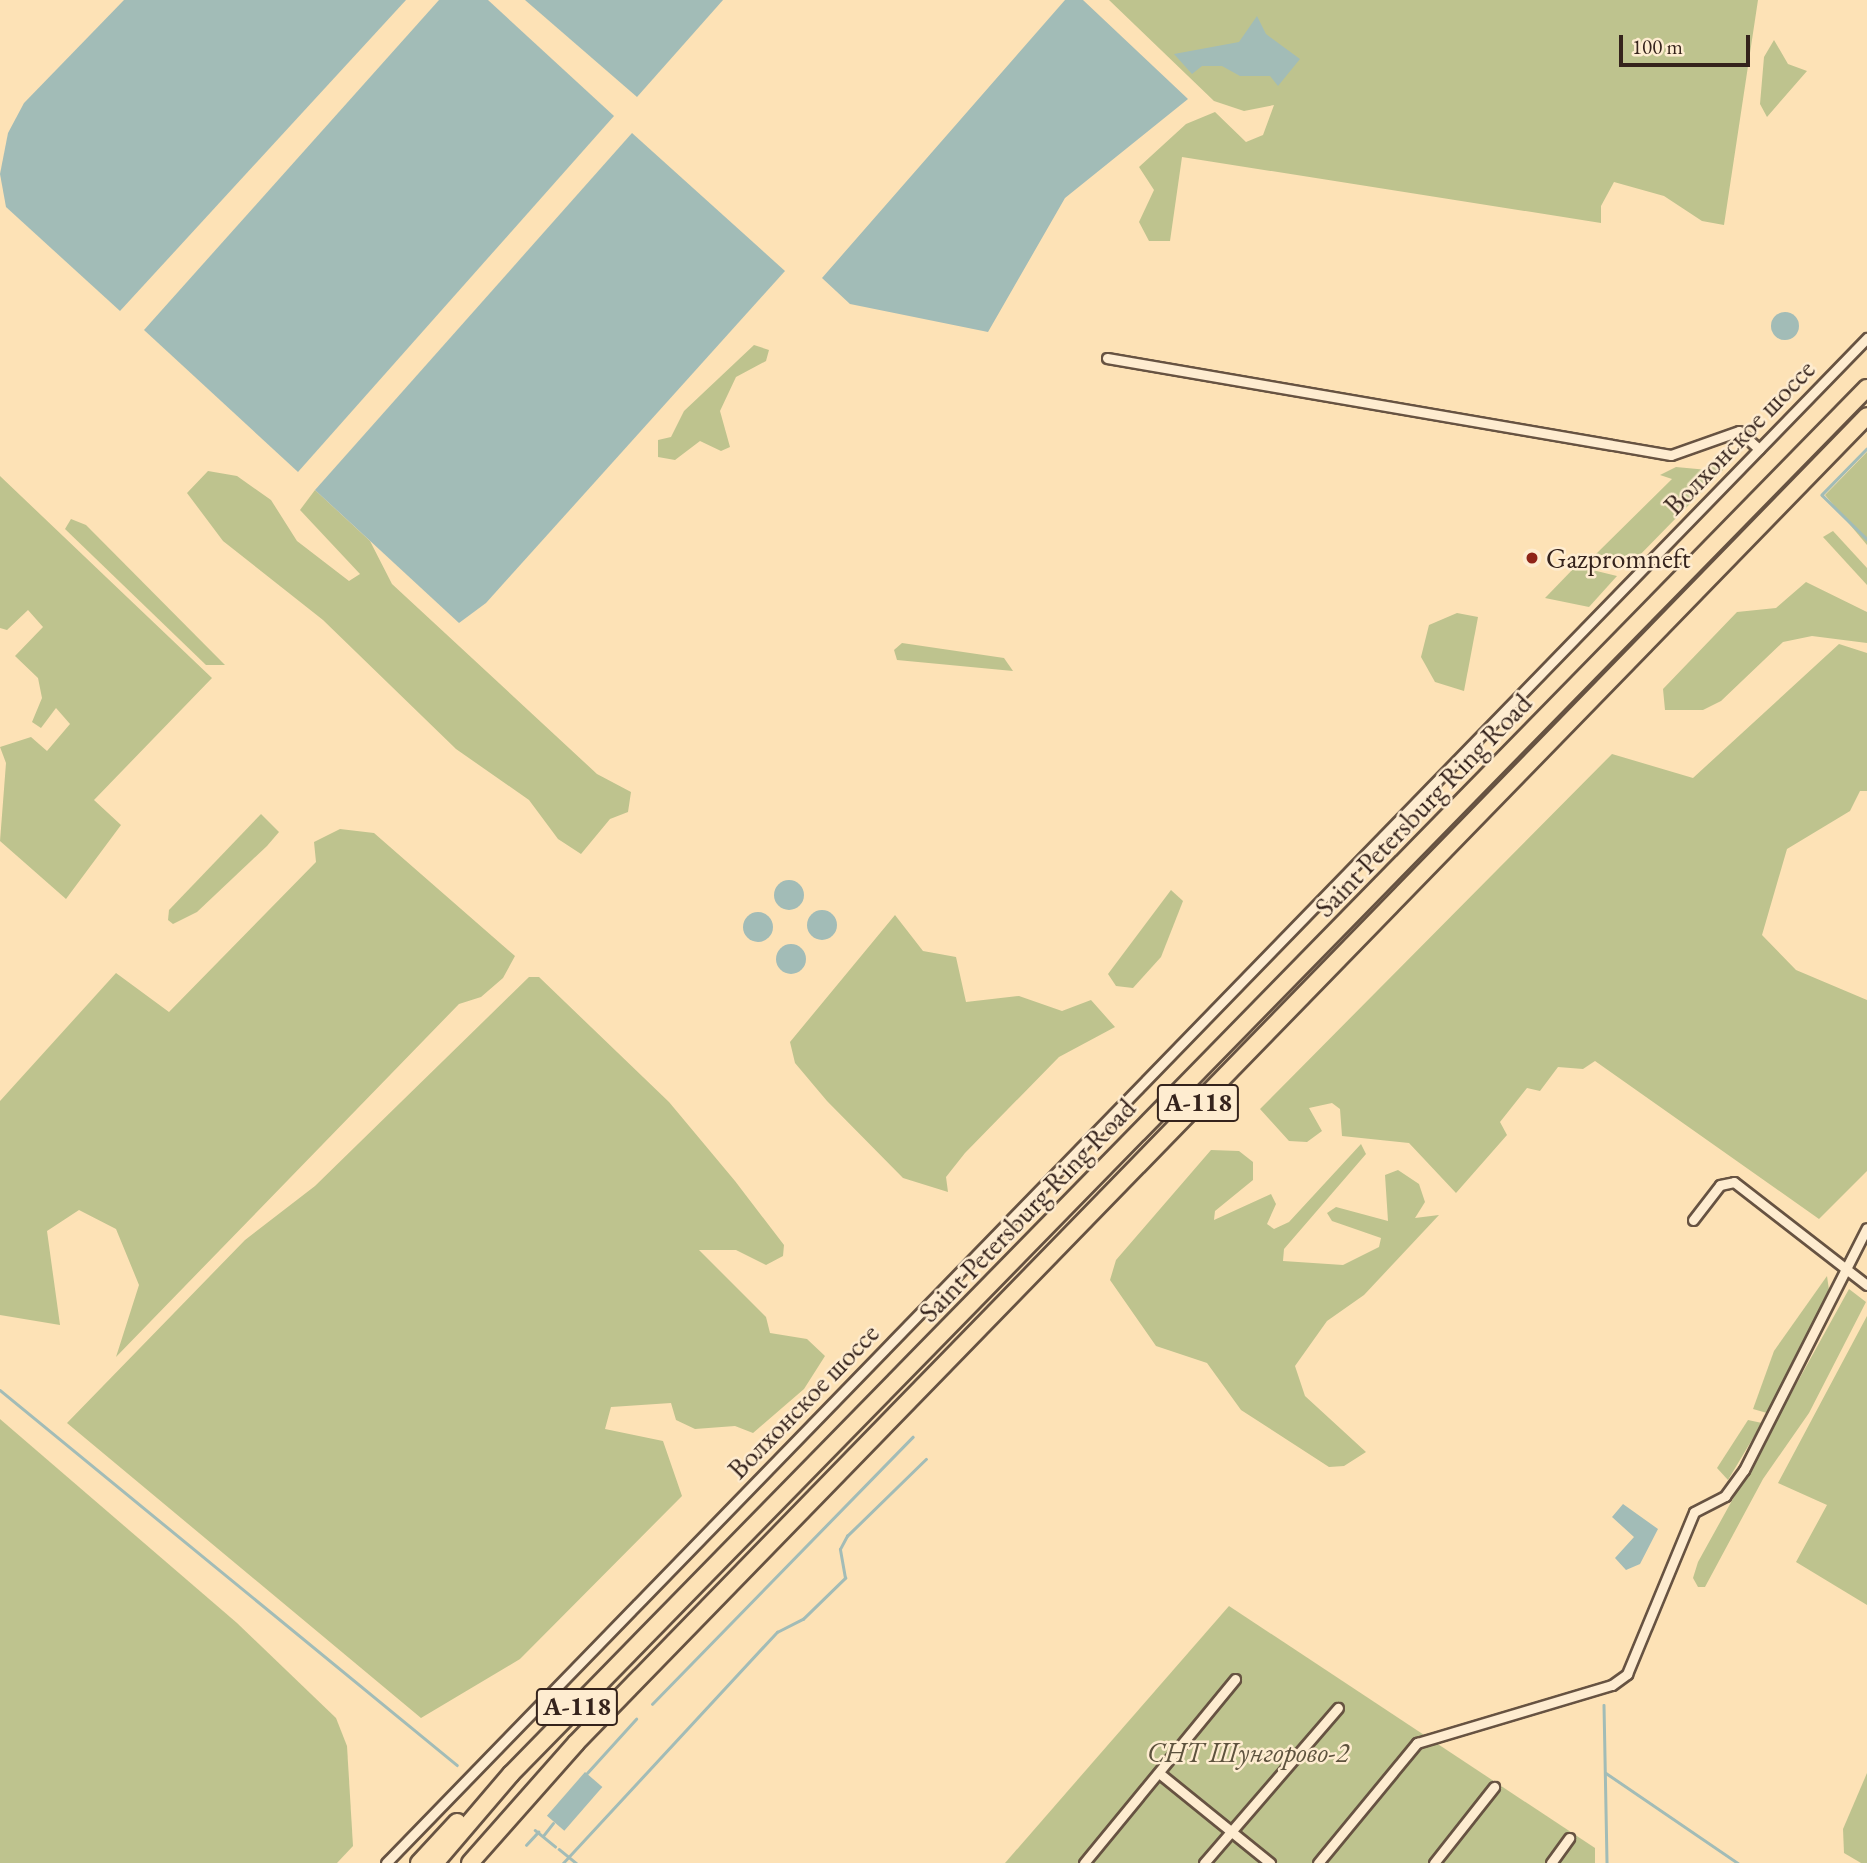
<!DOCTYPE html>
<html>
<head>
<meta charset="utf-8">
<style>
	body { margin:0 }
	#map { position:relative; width:1867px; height:1863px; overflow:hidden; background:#fde2b6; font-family:"EB Garamond",serif }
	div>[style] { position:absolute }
	.green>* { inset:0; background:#bec38e }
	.water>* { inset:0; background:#a2bcb7; transform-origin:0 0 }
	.round { border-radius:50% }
	.stream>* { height:2.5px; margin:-1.25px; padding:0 1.25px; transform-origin:1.25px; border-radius:1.25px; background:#a2bcb7 }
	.roads { filter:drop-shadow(2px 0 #675342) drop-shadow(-2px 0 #675342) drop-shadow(0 2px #675342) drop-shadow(0 -2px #675342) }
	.minor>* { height:9px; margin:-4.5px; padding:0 4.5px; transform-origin:4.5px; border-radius:4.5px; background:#feecd0 }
	.motorway>* { height:16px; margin:-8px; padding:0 8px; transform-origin:8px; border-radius:8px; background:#fde2b6 }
	.dots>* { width:19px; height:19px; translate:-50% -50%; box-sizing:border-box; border:4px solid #feecd0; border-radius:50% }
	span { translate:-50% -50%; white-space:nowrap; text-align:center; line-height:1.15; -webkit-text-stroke:5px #feecd0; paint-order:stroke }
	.shield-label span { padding:2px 5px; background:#feecd0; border:2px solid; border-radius:5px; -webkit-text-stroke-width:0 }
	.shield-label { font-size:26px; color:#35231c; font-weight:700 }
	.street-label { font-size:28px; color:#35231c }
	.poi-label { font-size:28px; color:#35231c }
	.left { translate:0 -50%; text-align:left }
	.park-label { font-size:28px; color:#5e533e; font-style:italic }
	.scale { position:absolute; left:1619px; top:35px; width:131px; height:32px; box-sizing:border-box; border:4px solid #35231c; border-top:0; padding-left:9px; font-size:21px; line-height:24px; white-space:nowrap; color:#35231c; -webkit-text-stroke:5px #feecd0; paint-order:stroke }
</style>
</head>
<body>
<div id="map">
	<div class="green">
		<div style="clip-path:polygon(1109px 0,1758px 0,1724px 225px,1702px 221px,1664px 196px,1614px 182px,1601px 206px,1601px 223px,1182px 157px,1170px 241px,1149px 241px,1139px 222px,1154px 190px,1139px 167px,1186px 124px,1215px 112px,1246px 142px,1263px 135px,1274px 105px,1244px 111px,1214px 101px)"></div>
		<div style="clip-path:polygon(1774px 40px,1788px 64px,1807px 71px,1767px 117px,1760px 104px,1764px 57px)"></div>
		<div style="clip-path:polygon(754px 345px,769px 350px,766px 361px,736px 377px,720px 411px,730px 447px,721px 451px,700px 441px,675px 460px,658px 457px,658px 440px,671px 437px,684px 411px)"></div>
		<div style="clip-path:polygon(1726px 451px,1730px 460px,1723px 470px,1634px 561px,1596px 554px,1672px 479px,1660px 475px,1676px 467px,1708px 470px,1715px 455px)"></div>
		<div style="clip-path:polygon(1867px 452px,1867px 545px,1825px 495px)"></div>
		<div style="clip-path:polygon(208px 471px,237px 476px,271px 500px,297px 541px,349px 581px,360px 574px,300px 510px,315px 490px,370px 541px,392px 584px,597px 774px,631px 792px,628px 812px,610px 819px,581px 854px,558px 839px,529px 800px,456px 749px,323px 620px,223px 541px,187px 493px)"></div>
		<div style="clip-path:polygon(0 476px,212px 678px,94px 800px,121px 825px,66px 899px,0 841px,6px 763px,0 747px,31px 737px,47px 751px,70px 724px,56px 708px,41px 728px,32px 722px,42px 698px,38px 678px,15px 656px,43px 627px,28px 610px,7px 630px,0 628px)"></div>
		<div style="clip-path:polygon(71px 519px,86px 525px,225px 665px,206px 665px,65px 529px)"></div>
		<div style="clip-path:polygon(1833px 531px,1867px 568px,1867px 585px,1823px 537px)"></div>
		<div style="clip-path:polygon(1576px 566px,1617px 576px,1589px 607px,1545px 598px)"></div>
		<div style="clip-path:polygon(1806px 582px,1867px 612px,1867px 643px,1812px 636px,1783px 642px,1721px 701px,1703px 710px,1665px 710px,1663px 689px,1737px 612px,1776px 608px)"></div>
		<div style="clip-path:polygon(1457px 613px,1478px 617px,1464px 691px,1435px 682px,1421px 657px,1429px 625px)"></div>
		<div style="clip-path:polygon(902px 643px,1004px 658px,1013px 671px,897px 660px,894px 650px)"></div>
		<div style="clip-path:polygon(1839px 644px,1867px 653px,1867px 791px,1860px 791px,1850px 811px,1787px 849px,1762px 935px,1796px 970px,1867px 1000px,1867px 1171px,1819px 1219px,1595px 1061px,1583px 1069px,1558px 1067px,1540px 1091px,1527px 1088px,1500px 1122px,1507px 1135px,1456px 1193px,1409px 1143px,1342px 1136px,1340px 1109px,1332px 1103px,1309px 1108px,1322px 1131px,1307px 1142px,1289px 1141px,1260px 1109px,1612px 754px,1693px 778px)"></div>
		<div style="clip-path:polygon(261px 814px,279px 832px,267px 846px,197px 912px,173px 924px,168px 920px,169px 910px)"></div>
		<div style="clip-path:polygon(340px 829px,374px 833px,515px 956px,503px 978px,481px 997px,459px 1004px,116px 1357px,139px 1285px,116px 1229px,79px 1210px,47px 1231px,60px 1325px,0 1315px,0 1101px,116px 973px,169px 1012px,316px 862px,314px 842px)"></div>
		<div style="clip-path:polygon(1171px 890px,1183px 901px,1161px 957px,1133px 988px,1116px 986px,1108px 974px)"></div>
		<div style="clip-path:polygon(895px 915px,923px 951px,956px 957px,966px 1002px,1019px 996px,1062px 1011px,1091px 1000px,1115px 1027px,1059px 1057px,965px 1153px,946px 1177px,948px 1192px,903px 1178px,827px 1101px,795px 1063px,790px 1042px)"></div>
		<div style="clip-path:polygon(529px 977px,539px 977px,669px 1102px,735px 1181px,784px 1245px,783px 1256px,766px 1265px,736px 1250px,699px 1250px,766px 1317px,770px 1333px,807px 1339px,825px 1356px,804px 1389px,753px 1433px,735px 1426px,695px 1429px,676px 1420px,671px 1403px,611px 1407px,605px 1429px,663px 1441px,682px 1496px,520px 1659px,421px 1718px,67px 1423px,245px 1240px,315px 1186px)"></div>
		<div style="clip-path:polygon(1361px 1144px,1366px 1154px,1284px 1249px,1283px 1261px,1343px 1265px,1379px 1247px,1381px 1238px,1332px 1221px,1327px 1213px,1336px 1207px,1388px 1221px,1385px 1175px,1398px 1170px,1419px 1184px,1425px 1202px,1415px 1218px,1439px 1215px,1364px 1295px,1327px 1321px,1295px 1366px,1305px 1396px,1366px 1452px,1344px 1466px,1329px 1467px,1241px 1410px,1207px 1363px,1156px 1346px,1110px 1280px,1116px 1260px,1211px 1150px,1239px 1151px,1253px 1162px,1253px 1180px,1215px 1211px,1214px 1220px,1271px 1194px,1276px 1204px,1267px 1224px,1274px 1229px,1289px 1222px)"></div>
		<div style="clip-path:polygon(1827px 1276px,1829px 1290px,1767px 1413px,1753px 1409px,1774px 1351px)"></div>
		<div style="clip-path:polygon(1849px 1289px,1866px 1302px,1809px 1413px,1763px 1479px,1705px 1587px,1698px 1587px,1693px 1578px,1698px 1562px)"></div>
		<div style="clip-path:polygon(1867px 1316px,1867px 1605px,1796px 1562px,1827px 1505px,1778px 1483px)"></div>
		<div style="clip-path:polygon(0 1419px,237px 1623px,336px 1718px,347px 1746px,353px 1846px,337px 1863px,0 1863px)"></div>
		<div style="clip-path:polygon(1748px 1420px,1762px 1423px,1728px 1480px,1717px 1468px)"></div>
		<div style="clip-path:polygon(1229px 1606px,1595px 1848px,1595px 1863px,1005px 1863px)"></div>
		<div style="clip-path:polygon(1867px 1773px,1867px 1863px,1861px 1863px,1844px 1853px,1843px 1829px)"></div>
	</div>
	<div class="water">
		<div style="clip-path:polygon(124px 0,406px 0,120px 311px,6px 207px,0 174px,8px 133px,24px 103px)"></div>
		<div style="clip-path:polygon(439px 0,488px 0,614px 116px,298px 472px,144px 330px)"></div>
		<div style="clip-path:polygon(525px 0,723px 0,637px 97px)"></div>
		<div style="clip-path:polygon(1065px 0,1083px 0,1188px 99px,1065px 198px,988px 332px,850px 304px,822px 278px)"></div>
		<div style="clip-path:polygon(1257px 16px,1266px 34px,1300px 59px,1278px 86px,1270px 76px,1240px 76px,1222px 66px,1202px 66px,1192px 74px,1174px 54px,1239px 42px)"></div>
		<div style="clip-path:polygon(632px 133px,785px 271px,486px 603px,459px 623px,315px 490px)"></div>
		<div class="round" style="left:1771px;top:312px;width:28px;height:28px"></div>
		<div class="round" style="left:774px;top:880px;width:30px;height:30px"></div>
		<div class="round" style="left:807px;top:910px;width:30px;height:30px"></div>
		<div class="round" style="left:743px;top:912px;width:30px;height:30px"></div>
		<div class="round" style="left:776px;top:944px;width:30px;height:30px"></div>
		<div style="clip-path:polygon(1623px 1504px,1658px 1529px,1640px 1564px,1626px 1570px,1615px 1558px,1634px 1537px,1612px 1517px)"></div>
		<div style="left:585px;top:1772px;width:23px;height:58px;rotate:41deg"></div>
	</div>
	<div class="stream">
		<div style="left:1867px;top:449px;width:64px;rotate:134.4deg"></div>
		<div style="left:1822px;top:495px;width:63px;rotate:44.4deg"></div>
		<div style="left:0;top:1390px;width:591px;rotate:39.37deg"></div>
		<div style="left:652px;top:1704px;width:373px;rotate:-45.7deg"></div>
		<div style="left:1604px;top:1705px;width:158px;rotate:88.9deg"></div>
		<div style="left:587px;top:1773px;width:73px;rotate:-47.8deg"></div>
		<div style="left:1606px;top:1773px;width:160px;rotate:34.3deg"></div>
		<div style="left:535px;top:1830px;width:26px;rotate:39deg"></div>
		<div style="left:543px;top:1836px;width:16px;rotate:-52deg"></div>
		<div style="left:526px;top:1845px;width:18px;rotate:-47deg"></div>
		<div style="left:559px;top:1849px;width:22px;rotate:39deg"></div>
		<div style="left:563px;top:1863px;width:315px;rotate:-47.2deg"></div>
		<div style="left:777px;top:1632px;width:29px;rotate:-27deg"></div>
		<div style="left:803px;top:1619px;width:59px;rotate:-44.3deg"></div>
		<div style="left:845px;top:1578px;width:29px;rotate:-100deg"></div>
		<div style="left:840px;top:1549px;width:15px;rotate:-62deg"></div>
		<div style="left:847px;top:1536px;width:110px;rotate:-44.3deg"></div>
	</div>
	<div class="roads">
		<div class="minor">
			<div style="left:1107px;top:358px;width:572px;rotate:9.76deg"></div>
			<div style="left:1671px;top:455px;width:72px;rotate:-19.4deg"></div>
			<div style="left:1739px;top:431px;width:27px;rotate:42deg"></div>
			<div style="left:1693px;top:1220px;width:44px;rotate:-52.4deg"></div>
			<div style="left:1720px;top:1185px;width:14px;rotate:-12deg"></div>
			<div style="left:1734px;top:1182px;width:168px;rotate:37.8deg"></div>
			<div style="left:1159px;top:1773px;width:143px;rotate:39deg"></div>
			<div style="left:386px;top:1863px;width:2126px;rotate:-45.84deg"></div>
			<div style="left:1084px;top:1863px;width:238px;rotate:-50.6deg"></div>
			<div style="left:1204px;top:1863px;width:205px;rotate:-49.2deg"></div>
			<div style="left:1318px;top:1863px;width:156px;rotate:-50.5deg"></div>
			<div style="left:1417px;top:1743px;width:203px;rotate:-16.6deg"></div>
			<div style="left:1612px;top:1685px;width:19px;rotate:-36deg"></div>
			<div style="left:1627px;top:1674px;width:175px;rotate:-67.5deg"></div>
			<div style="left:1694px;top:1512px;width:35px;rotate:-27deg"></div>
			<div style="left:1725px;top:1496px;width:32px;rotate:-54deg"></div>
			<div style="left:1744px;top:1470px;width:271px;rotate:-63.1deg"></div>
			<div style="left:1434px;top:1863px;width:97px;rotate:-51.7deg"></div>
			<div style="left:1551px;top:1863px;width:31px;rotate:-54deg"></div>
		</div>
		<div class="motorway">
			<div style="left:419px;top:1863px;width:56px;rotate:-47.2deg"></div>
			<div style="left:435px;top:1863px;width:117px;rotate:-49.5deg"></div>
			<div style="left:511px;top:1774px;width:1939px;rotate:-45.63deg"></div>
			<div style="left:470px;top:1863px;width:160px;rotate:-48.5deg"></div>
			<div style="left:576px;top:1743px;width:1851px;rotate:-45.79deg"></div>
		</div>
	</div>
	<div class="dots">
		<div style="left:1532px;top:558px;background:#8f2418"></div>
	</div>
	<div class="shield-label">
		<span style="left:1198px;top:1103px">А-118</span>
		<span style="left:577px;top:1707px">А-118</span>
	</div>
	<div class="street-label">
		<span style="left:1739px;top:437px;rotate:-46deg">Волхонское шоссе</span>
		<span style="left:1423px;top:805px;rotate:-46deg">Saint Petersburg Ring Road</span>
		<span style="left:1027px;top:1210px;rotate:-46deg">Saint Petersburg Ring Road</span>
		<span style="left:803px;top:1401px;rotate:-46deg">Волхонское шоссе</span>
	</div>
	<div class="poi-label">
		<span class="left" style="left:1546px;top:558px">Gazpromneft</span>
	</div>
	<div class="park-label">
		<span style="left:1248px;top:1752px">СНТ Шунгорово-2</span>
	</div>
	<div class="scale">100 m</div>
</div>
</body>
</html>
